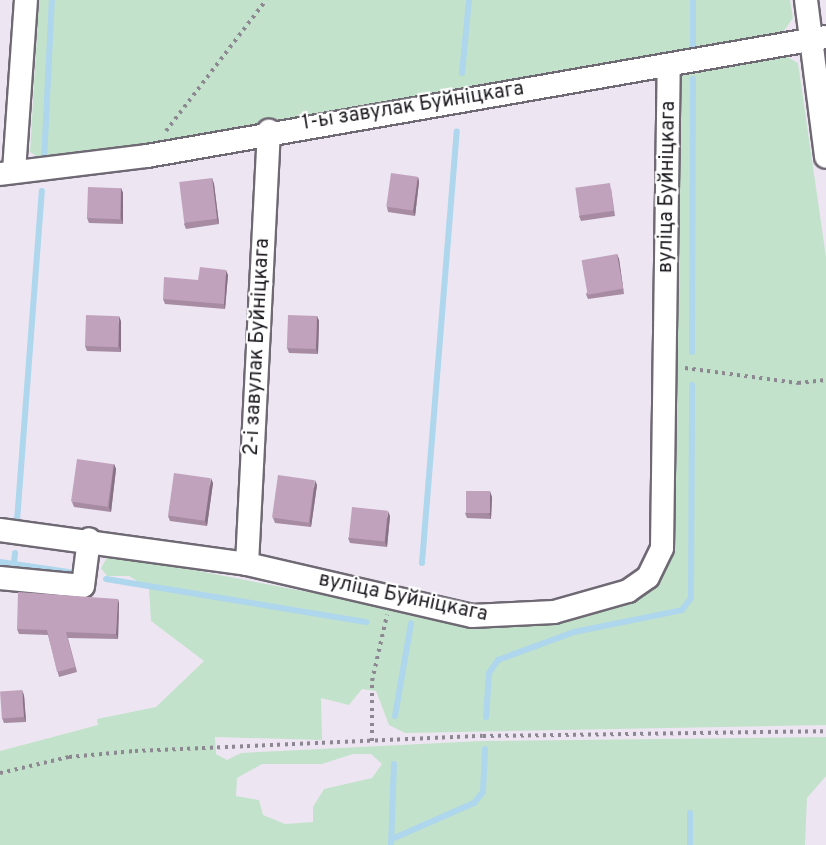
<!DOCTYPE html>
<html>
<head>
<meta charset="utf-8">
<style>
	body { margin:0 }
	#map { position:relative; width:826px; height:845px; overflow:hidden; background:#ede6f2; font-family:Overpass,sans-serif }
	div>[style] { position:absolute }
	.green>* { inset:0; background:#c3e2cb }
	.stream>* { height:6px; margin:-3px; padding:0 3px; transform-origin:3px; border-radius:3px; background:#aed6ec }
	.path>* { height:4px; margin-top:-2px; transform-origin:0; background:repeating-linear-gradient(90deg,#8c8790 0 3px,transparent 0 7.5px) }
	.roads { filter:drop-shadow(2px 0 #6f6974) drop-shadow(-2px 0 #6f6974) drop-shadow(0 2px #6f6974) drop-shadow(0 -2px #6f6974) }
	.minor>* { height:22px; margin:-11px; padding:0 11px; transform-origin:11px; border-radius:11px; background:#fff }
	.wall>* { inset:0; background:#a68ba3 }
	.shaded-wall>* { inset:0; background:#877184 }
	.building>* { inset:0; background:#c1a2bd; transform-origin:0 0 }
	span { translate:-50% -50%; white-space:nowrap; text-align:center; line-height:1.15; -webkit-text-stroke:4.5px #fff; paint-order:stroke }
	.street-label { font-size:20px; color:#1c191e }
</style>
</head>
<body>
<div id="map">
	<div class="green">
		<div style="clip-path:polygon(39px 0,790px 0,793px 18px,779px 38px,44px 161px,30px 152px)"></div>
		<div style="clip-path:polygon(evenodd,782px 54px,798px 63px,826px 257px,826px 725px,405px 733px,389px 725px,376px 691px,362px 689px,349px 705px,321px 698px,322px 740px,215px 737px,216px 754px,227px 760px,241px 753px,481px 741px,826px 737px,826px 776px,807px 798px,805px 845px,0 845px,0 751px,98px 725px,97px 719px,156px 707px,204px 661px,151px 621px,149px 589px,129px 576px,107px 576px,101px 568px,109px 554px,497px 628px,596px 612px,632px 600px,653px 585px,671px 551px,677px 77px,684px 71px,782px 54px,353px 754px,371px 754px,382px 764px,372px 778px,324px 789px,313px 807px,313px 822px,285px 824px,263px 815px,259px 800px,236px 796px,237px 778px,262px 764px,322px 764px,353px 754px)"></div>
	</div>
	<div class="stream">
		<div style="left:693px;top:46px;width:46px;rotate:-90deg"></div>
		<div style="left:462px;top:73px;width:73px;rotate:-84.5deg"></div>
		<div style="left:44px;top:161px;width:161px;rotate:-87.2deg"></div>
		<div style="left:692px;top:352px;width:273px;rotate:-89.8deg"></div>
		<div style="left:17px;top:521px;width:331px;rotate:-85.7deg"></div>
		<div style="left:0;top:562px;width:69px;rotate:8.4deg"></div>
		<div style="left:14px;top:563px;width:10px;rotate:-84deg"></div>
		<div style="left:422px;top:563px;width:433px;rotate:-85.4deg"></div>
		<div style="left:106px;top:579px;width:264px;rotate:9.4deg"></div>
		<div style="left:395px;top:716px;width:94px;rotate:-80.2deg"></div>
		<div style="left:486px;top:717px;width:44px;rotate:-86.1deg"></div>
		<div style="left:489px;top:673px;width:16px;rotate:-55deg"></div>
		<div style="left:498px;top:660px;width:81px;rotate:-20.2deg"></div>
		<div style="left:574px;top:632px;width:110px;rotate:-11.5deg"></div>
		<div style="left:682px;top:610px;width:15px;rotate:-53deg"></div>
		<div style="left:691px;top:598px;width:213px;rotate:-89.7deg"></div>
		<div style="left:392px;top:839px;width:90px;rotate:-23.7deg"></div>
		<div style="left:474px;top:803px;width:14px;rotate:-51deg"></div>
		<div style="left:483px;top:792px;width:43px;rotate:-87.3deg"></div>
		<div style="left:391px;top:845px;width:81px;rotate:-87.9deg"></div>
		<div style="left:690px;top:845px;width:32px;rotate:-90deg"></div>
	</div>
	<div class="path">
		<div style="left:166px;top:131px;width:165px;rotate:-52.6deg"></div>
		<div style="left:685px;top:368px;width:114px;rotate:7.6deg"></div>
		<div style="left:798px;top:383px;width:28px;rotate:-6deg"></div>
		<div style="left:372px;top:741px;width:60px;rotate:-90deg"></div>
		<div style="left:372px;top:681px;width:68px;rotate:-77.2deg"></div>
		<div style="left:0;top:773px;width:71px;rotate:-13.1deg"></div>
		<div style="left:69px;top:757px;width:66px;rotate:-5.2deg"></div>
		<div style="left:135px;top:751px;width:348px;rotate:-2.5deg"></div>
		<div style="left:483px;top:736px;width:343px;rotate:-0.8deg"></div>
	</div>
	<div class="roads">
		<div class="minor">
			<div style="left:806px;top:0;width:158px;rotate:82.7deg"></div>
			<div style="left:14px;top:171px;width:171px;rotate:-86deg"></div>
			<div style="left:0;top:174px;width:148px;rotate:-7deg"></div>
			<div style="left:147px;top:156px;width:689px;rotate:-9.94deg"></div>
			<div style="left:0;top:530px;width:249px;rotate:7.8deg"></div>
			<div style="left:247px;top:564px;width:231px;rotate:13deg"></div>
			<div style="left:472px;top:616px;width:82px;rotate:-2.8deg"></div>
			<div style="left:554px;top:612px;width:77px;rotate:-15.8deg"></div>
			<div style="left:628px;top:591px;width:24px;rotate:-35deg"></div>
			<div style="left:648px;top:577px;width:32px;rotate:-64deg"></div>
			<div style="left:662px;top:548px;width:482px;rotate:-89.2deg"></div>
			<div style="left:247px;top:564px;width:434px;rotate:-87.1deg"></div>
			<div style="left:0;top:578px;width:83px;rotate:5.5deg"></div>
			<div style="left:83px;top:586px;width:47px;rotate:-82.7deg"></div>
		</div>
	</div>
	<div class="wall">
		<div style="clip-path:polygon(418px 177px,419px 182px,415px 216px,388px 212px,387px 207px)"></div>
		<div style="clip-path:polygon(212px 178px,214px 184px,219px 224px,186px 229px,184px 224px)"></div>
		<div style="clip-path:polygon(121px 188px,123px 193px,123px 224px,89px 223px,87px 218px)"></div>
		<div style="clip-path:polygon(611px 188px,615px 216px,581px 221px,579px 216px)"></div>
		<div style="clip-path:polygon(617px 254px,619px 259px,624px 294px,588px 299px,586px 294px)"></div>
		<div style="clip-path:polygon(228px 275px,225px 309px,165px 304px,163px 299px,198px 280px)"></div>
		<div style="clip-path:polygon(317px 316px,319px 321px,318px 354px,289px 353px,287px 348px)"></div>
		<div style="clip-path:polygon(121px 321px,121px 352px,87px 351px,85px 346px)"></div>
		<div style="clip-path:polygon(114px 464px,116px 469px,111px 512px,74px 507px,72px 502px)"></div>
		<div style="clip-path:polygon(213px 483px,207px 526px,170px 521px,168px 516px)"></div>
		<div style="clip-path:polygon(317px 485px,311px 527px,275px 523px,273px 518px)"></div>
		<div style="clip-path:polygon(492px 497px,491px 519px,467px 518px,465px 513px)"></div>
		<div style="clip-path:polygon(390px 516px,387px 547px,350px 543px,348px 538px)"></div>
		<div style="clip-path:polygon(118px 599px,119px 604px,118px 639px,68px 638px,77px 672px,59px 677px,48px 635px,19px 634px,17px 629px)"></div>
		<div style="clip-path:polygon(24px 695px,26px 722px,4px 723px,2px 718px)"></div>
	</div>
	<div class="shaded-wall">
		<div style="clip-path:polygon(418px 177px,419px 182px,415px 216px,413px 211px)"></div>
		<div style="clip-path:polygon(212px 178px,214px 184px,219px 224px,217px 219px)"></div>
		<div style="clip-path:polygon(121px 188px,123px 193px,123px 224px,121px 218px)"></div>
		<div style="clip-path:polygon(617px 254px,619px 259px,624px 294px,623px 288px)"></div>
		<div style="clip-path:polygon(226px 270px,228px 275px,225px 309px,224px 304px)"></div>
		<div style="clip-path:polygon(119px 316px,121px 321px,121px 352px,119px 346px)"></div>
		<div style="clip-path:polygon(317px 316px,319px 321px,318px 354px,316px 349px)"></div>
		<div style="clip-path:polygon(114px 464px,116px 469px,111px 512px,109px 507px)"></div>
		<div style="clip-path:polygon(211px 478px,213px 483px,207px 526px,205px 521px)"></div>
		<div style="clip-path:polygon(315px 480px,317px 485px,311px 527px,310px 522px)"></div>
		<div style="clip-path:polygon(490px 491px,492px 497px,491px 519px,489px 513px)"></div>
		<div style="clip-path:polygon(388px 511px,390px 516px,387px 547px,385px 542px)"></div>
		<div style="clip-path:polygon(118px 599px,119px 604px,118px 639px,116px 634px)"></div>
		<div style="clip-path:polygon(22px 690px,24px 695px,26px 722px,24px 717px)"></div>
	</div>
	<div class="building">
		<div style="left:391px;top:173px;width:27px;height:34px;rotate:8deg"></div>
		<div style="left:212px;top:178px;width:41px;height:33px;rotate:83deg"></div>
		<div style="left:610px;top:183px;width:28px;height:35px;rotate:82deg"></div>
		<div style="left:88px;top:187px;width:33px;height:31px;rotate:2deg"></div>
		<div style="left:617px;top:254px;width:35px;height:36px;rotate:80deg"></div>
		<div style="clip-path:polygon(200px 267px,226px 270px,224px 304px,163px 299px,164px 277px,198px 280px)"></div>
		<div style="left:86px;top:315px;width:33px;height:31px;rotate:2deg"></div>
		<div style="left:288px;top:315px;width:29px;height:33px;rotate:2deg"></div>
		<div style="left:77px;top:459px;width:37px;height:43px;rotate:8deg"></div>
		<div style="left:174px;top:473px;width:37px;height:43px;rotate:8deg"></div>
		<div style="left:278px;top:475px;width:37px;height:43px;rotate:8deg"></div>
		<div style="left:466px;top:491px;width:24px;height:22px"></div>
		<div style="left:352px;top:507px;width:36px;height:31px;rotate:6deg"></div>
		<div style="clip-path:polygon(18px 592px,118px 599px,116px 634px,66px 632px,75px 667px,57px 672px,47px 630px,17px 629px)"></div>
		<div style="left:22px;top:690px;width:27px;height:22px;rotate:86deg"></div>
	</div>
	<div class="street-label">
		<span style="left:413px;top:107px;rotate:-9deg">1-ы завулак Буйніцкага</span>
		<span style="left:668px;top:187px;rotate:-89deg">вуліца Буйніцкага</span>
		<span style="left:258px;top:347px;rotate:-87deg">2-і завулак Буйніцкага</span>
		<span style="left:403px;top:598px;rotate:12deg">вуліца Буйніцкага</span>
	</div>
</div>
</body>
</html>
